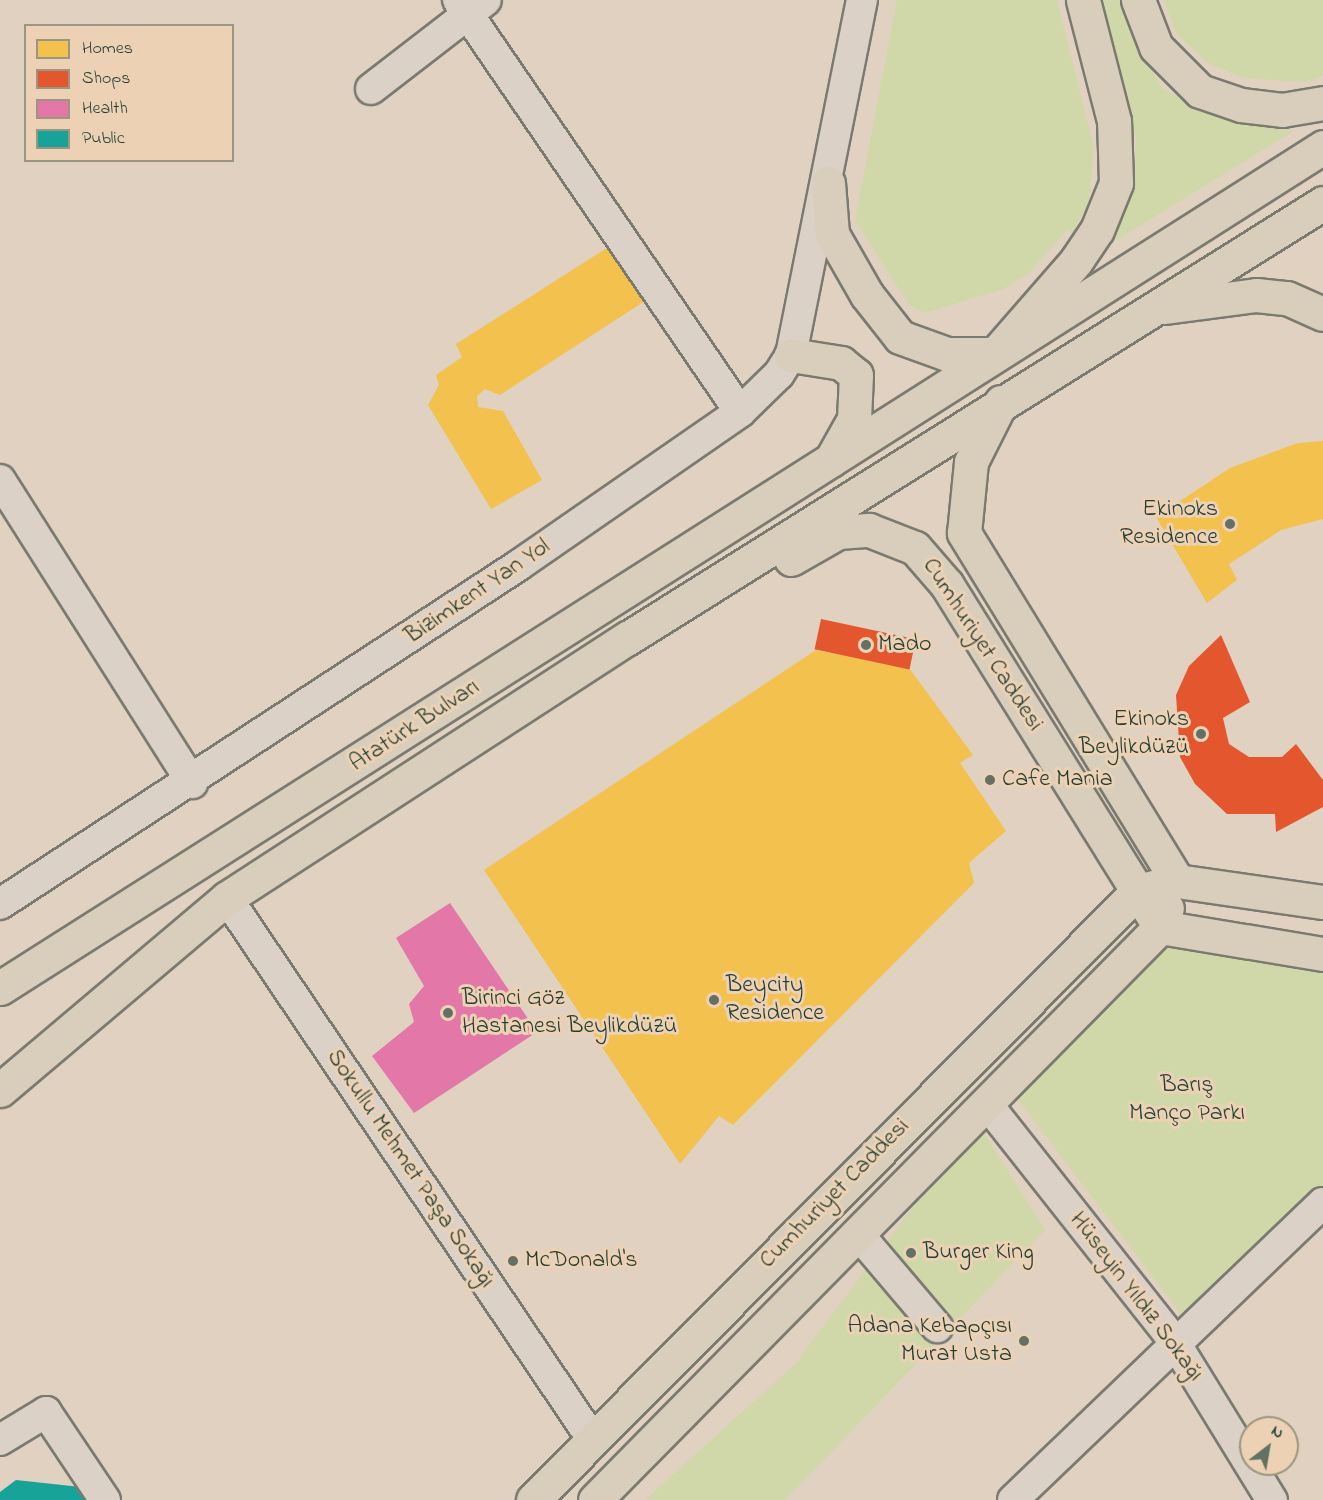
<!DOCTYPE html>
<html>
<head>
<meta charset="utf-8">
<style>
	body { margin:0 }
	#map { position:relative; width:1323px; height:1500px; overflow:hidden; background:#e0d1c1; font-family:"Indie Flower",sans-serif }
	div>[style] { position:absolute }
	.green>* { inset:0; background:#d0d8a9 }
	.homes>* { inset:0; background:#f2c14e }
	.shops>* { inset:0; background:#e4572e; transform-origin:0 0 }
	.health>* { inset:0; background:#e377a8 }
	.public>* { inset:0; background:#17a398 }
	.roads { filter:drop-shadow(2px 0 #7b7a71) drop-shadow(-2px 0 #7b7a71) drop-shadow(0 2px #7b7a71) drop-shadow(0 -2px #7b7a71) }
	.minor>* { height:30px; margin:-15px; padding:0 15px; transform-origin:15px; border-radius:15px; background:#dbd1c6 }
	.major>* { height:33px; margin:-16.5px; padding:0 16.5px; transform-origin:16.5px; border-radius:16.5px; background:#d8cebb }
	.dots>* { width:16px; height:16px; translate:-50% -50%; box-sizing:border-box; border:3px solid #edd1b4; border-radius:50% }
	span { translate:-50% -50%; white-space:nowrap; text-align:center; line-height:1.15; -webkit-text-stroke:6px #edd1b4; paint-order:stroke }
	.poi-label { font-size:24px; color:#1f3d34 }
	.right { translate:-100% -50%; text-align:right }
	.left { translate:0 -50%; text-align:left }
	.street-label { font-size:24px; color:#1f3d34 }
	.park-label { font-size:24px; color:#274539 }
	.legend { position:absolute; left:24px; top:24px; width:210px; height:138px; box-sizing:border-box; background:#edd1b4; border:2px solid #9b9681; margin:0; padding:8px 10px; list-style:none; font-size:18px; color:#1f3d34 }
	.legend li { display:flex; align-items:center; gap:12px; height:30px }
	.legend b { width:30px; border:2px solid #9b9681 }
	.north { position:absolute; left:1239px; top:1416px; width:60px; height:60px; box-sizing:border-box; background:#edd1b4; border:2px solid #9b9681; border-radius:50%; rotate:31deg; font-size:16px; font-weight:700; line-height:24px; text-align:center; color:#1f3d34 }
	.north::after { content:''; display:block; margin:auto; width:21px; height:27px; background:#637165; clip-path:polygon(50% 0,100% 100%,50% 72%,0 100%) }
</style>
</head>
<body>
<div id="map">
	<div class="green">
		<div style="clip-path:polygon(897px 0,1057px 0,1094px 148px,1089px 201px,1073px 233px,1067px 230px,1028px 274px,1003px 289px,925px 313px,909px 305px,855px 220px)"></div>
		<div style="clip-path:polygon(1098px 0,1121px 0,1136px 45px,1163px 89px,1223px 118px,1287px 124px,1292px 132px,1107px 246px,1135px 186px,1136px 137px)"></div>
		<div style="clip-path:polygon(1164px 0,1323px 0,1323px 76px,1306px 82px,1244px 78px,1208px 63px,1176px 33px)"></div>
		<div style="clip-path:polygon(1164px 936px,1323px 965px,1323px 1187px,1184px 1318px,1005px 1082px)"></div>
		<div style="clip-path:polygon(977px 1122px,1045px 1230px,785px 1500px,645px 1500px,795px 1364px)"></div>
	</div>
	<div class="homes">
		<div style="clip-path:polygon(610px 246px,648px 299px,500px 395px,485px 389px,477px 396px,478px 407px,503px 411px,542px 480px,491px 509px,428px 405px,439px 385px,436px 375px,462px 357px,456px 344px)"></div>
		<div style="clip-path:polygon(1323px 441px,1323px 519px,1281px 530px,1229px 564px,1237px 580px,1207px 603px,1156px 517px,1230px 468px,1298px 443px)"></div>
		<div style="clip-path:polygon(816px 650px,909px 668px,973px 755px,960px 763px,1006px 831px,969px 863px,974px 883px,733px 1125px,719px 1116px,680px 1164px,484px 870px)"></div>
	</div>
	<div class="shops">
		<div style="left:821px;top:619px;width:97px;height:31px;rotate:12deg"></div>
		<div style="clip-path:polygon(1221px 635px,1250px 702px,1223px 718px,1229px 744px,1249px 757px,1282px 757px,1296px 744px,1323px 780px,1323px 807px,1276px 832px,1275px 814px,1227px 814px,1195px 784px,1180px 757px,1176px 695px,1189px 666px)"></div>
	</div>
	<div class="health">
		<div style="clip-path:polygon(450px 903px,537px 1032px,414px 1113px,372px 1056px,414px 1022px,409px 1004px,424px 986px,396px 938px)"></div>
	</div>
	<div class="public">
		<div style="clip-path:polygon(16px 1480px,90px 1488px,97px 1500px,0 1500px,0 1492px)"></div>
	</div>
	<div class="roads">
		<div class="minor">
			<div style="left:458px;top:0;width:499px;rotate:55.6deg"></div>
			<div style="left:371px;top:89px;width:145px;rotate:-37.7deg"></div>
			<div style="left:0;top:480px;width:359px;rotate:57.6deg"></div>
			<div style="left:227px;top:898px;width:654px;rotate:55.97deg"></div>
			<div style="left:0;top:904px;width:620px;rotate:-33.15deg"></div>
			<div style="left:519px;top:565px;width:269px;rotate:-34.7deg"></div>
			<div style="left:740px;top:412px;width:54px;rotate:-44.3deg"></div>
			<div style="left:779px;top:374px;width:22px;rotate:-58deg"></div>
			<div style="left:791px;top:355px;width:362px;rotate:-78.7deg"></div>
			<div style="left:987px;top:1104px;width:302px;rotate:51.7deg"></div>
			<div style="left:1174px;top:1341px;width:187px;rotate:58.4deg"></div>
			<div style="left:859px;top:1235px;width:121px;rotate:49.7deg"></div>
			<div style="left:0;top:1440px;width:54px;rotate:-31.3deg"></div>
			<div style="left:46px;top:1412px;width:106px;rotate:56.2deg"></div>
			<div style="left:1013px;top:1500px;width:429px;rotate:-43.8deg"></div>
		</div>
		<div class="major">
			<div style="left:1138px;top:0;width:50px;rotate:69deg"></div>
			<div style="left:1156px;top:47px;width:62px;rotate:45deg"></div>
			<div style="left:1200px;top:91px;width:43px;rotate:18.9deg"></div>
			<div style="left:1241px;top:105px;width:41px;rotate:7deg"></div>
			<div style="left:1282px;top:110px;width:42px;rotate:-9.7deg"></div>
			<div style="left:828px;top:183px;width:51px;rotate:85.5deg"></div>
			<div style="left:832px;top:234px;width:70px;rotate:60.2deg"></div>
			<div style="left:867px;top:295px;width:53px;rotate:51.8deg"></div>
			<div style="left:900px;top:337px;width:50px;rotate:19.9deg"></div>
			<div style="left:947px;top:354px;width:48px"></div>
			<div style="left:995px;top:354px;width:123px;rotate:-48.9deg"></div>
			<div style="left:1076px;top:261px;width:37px;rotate:-56deg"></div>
			<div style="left:1097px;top:230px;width:51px;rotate:-68deg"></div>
			<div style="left:1116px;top:183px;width:62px;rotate:-91.8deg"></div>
			<div style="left:1114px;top:121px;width:125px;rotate:-104.4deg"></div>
			<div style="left:1165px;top:307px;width:92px;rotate:-7.5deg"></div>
			<div style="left:1256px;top:295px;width:31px;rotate:6deg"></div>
			<div style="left:1287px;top:298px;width:39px;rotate:24deg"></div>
			<div style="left:791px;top:355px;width:51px;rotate:9.1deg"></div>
			<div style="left:841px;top:363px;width:19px;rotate:39deg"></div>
			<div style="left:856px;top:375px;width:44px;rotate:92.6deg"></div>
			<div style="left:854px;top:419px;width:47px;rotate:119.3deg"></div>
			<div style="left:1001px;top:402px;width:67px;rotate:116.6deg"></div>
			<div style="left:971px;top:462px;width:71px;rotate:95.6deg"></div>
			<div style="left:964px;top:533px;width:408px;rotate:58.5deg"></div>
			<div style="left:791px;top:559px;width:54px;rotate:-29.9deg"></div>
			<div style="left:838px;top:532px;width:31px;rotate:-4deg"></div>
			<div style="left:869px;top:530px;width:49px;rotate:21.4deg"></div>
			<div style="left:915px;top:548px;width:49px;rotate:49.1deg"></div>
			<div style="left:947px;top:585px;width:403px;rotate:58.1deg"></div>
			<div style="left:1160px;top:927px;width:165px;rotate:9.4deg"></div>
			<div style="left:0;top:988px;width:1568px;rotate:-32.44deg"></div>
			<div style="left:0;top:1090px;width:297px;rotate:-40.2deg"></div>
			<div style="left:227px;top:898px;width:478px;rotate:-33deg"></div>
			<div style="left:628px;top:638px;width:820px;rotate:-32.04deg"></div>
			<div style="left:533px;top:1500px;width:858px;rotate:-45.19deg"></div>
			<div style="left:1138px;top:891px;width:40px;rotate:-14.4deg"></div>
			<div style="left:1177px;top:881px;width:148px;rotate:8.2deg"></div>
			<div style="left:595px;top:1500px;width:805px;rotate:-45.4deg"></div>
			<div style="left:1160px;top:927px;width:20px;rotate:-70deg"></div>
		</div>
	</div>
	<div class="dots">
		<div style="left:1230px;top:524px;background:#637165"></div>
		<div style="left:866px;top:645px;background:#637165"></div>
		<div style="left:1201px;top:734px;background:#637165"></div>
		<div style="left:990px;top:780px;background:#637165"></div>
		<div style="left:714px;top:1000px;background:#637165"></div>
		<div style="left:448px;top:1013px;background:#637165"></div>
		<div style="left:911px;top:1253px;background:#637165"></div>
		<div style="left:513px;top:1261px;background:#637165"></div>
		<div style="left:1024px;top:1341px;background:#637165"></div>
	</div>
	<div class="poi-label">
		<span class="right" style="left:1218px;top:524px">Ekinoks<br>Residence</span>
		<span class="left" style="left:878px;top:645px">Mado</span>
		<span class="right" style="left:1189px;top:734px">Ekinoks<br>Beylikdüzü</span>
		<span class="left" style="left:1002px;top:780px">Cafe Mania</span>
		<span class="left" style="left:726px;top:1000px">Beycity<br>Residence</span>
		<span class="left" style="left:462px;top:1013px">Birinci Göz<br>Hastanesi Beylikdüzü</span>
		<span class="left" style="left:923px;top:1253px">Burger King</span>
		<span class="left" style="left:525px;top:1261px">McDonald's</span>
		<span class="right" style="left:1012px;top:1341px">Adana Kebapçısı<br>Murat Usta</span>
	</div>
	<div class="street-label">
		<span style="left:478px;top:592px;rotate:-34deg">Bizimkent Yan Yol</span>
		<span style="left:982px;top:645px;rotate:57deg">Cumhuriyet Caddesi</span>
		<span style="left:415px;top:726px;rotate:-33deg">Atatürk Bulvarı</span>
		<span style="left:410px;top:1169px;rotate:56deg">Sokullu Mehmet Paşa Sokağı</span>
		<span style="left:835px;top:1194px;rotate:-45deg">Cumhuriyet Caddesi</span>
		<span style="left:1136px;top:1297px;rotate:53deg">Hüseyin Yıldız Sokağı</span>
	</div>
	<div class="park-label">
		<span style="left:1187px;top:1100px">Barış<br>Manço Parkı</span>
	</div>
	<ul class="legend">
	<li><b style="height:16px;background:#f2c14e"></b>Homes</li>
	<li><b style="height:16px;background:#e4572e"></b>Shops</li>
	<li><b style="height:16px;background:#e377a8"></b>Health</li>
	<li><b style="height:16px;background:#17a398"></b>Public</li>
	</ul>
	<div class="north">N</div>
</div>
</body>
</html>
